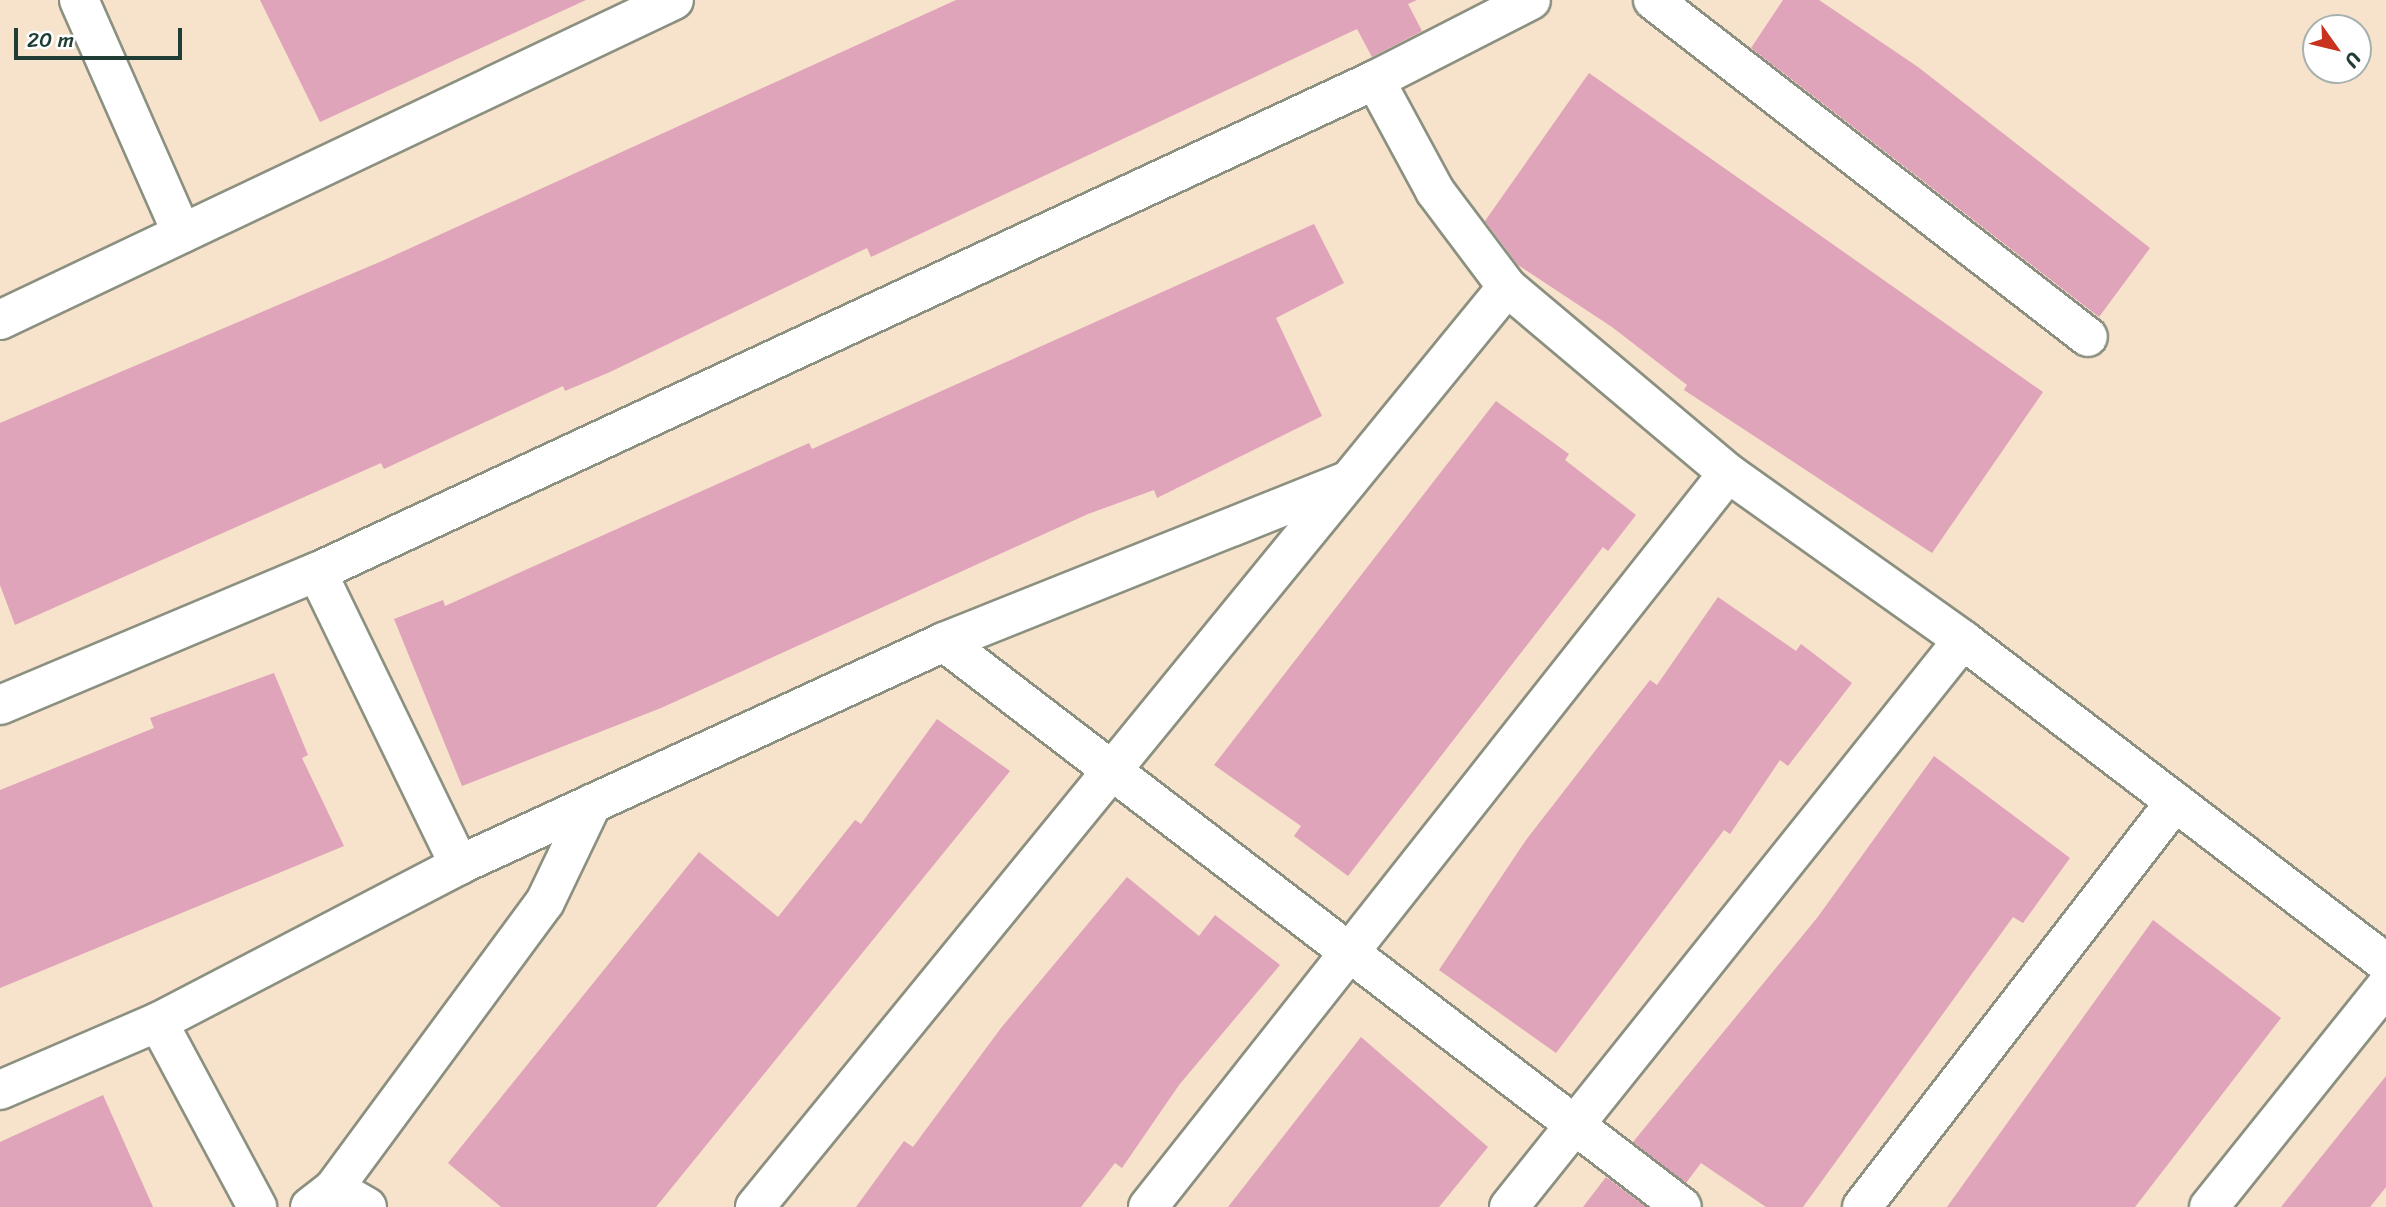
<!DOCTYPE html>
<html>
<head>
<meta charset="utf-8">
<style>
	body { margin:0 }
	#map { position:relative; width:2386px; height:1207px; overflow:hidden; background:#f7e2cb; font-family:Sriracha,sans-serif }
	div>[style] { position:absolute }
	.building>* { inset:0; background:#dfa3ba }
	.roads { filter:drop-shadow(2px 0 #8b9080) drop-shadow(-2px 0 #8b9080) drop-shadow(0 2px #8b9080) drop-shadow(0 -2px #8b9080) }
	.minor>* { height:38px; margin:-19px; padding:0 19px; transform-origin:19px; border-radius:19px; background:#fff }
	span { translate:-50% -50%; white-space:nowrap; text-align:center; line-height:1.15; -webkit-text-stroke:5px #fff; paint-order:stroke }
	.north { position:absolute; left:2302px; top:14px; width:70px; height:70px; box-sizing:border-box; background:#fff; border:2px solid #a5b1ae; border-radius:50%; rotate:124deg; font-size:19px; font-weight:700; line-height:28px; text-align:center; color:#1f3d34 }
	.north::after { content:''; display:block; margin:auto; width:24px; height:32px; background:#c8321e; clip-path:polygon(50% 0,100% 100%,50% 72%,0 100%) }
	.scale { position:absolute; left:14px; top:28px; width:168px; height:32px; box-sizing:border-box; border:4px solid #1f3d34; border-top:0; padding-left:9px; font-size:21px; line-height:24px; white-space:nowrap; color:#1f3d34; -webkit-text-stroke:5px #fff; paint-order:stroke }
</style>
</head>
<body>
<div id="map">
	<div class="building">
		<div style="clip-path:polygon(260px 0,586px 0,320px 122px)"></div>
		<div style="clip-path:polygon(956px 0,1417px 0,1408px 4px,1422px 31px,1372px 57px,1357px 29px,871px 257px,867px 248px,610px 372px,565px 391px,563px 386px,384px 469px,381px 463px,15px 625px,0 585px,0 423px,382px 261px)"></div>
		<div style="clip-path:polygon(1783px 0,1819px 0,1918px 67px,2150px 248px,2099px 317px,1751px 48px)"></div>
		<div style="clip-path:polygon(1589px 73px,2043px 392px,1932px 553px,1684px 390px,1687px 385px,1612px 327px,1518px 265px,1485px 221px)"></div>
		<div style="clip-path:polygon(1314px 224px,1344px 283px,1276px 318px,1322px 416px,1157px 498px,1154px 490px,1088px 514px,661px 708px,462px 786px,394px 619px,443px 600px,445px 606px,809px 443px,812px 449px)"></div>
		<div style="clip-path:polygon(1496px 401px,1569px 454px,1565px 460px,1636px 515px,1608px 551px,1603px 547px,1348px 876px,1294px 836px,1301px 826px,1214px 765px)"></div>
		<div style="clip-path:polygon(1718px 597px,1796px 651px,1801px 644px,1852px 683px,1788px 766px,1780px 760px,1730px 834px,1724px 830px,1556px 1053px,1439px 970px,1526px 840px,1650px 680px,1657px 685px)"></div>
		<div style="clip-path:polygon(274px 673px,308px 755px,302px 758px,344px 846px,0 988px,0 790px,154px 728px,150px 718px)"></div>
		<div style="clip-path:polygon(937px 719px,1010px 771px,656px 1207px,501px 1207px,448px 1163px,699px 852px,778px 917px,855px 820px,861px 824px)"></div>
		<div style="clip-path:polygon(1934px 756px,2070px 858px,2023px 923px,2013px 917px,1803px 1207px,1766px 1207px,1701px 1163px,1686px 1183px,1633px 1142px,1817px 918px)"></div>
		<div style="clip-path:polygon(1127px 877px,1199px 936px,1215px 915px,1280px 965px,1179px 1085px,1122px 1168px,1115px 1163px,1081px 1207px,856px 1207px,904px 1141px,913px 1147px,1001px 1028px)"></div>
		<div style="clip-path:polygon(2153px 920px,2281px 1018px,2135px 1207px,1947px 1207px)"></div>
		<div style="clip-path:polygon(1361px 1037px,1488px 1147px,1439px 1207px,1228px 1207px)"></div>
		<div style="clip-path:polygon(2386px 1076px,2386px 1187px,2370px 1207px,2281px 1207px)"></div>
		<div style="clip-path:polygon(103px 1095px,153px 1207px,0 1207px,0 1142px)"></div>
		<div style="clip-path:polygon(1606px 1177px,1646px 1207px,1583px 1207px)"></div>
	</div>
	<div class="roads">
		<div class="minor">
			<div style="left:79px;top:0;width:255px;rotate:66.2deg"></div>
			<div style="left:1653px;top:0;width:550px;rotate:37.77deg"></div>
			<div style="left:1375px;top:80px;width:126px;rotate:61.6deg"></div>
			<div style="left:1435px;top:191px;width:120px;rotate:53.1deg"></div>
			<div style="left:1507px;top:287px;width:289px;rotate:40.1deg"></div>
			<div style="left:1728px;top:473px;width:288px;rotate:35.4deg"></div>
			<div style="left:1963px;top:640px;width:532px;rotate:37.37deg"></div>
			<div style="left:0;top:320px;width:746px;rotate:-25.4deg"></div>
			<div style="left:317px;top:572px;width:326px;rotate:64.1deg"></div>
			<div style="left:944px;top:642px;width:929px;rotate:37.44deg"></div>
			<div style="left:0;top:705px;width:344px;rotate:-22.8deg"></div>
			<div style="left:317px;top:572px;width:1167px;rotate:-24.94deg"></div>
			<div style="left:1375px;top:80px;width:175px;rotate:-27.1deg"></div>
			<div style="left:158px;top:1022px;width:210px;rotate:61.8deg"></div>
			<div style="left:0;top:1090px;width:172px;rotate:-23.3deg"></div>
			<div style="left:158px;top:1022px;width:339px;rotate:-27.5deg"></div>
			<div style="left:459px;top:865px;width:534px;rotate:-24.69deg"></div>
			<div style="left:944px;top:642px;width:436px;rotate:-21.8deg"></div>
			<div style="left:334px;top:1188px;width:38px;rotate:30deg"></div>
			<div style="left:310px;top:1207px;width:31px;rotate:-38deg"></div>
			<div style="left:334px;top:1188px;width:355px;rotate:-53.6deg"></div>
			<div style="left:545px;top:902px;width:109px;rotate:-64.4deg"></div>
			<div style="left:755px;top:1207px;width:1188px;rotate:-50.74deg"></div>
			<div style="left:1148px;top:1207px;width:935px;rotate:-51.68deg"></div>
			<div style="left:1509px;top:1207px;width:726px;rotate:-51.32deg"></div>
			<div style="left:1862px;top:1207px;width:512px;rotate:-52.3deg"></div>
			<div style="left:2209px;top:1207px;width:283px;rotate:-51.3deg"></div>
		</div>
	</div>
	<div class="north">U</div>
	<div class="scale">20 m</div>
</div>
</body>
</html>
